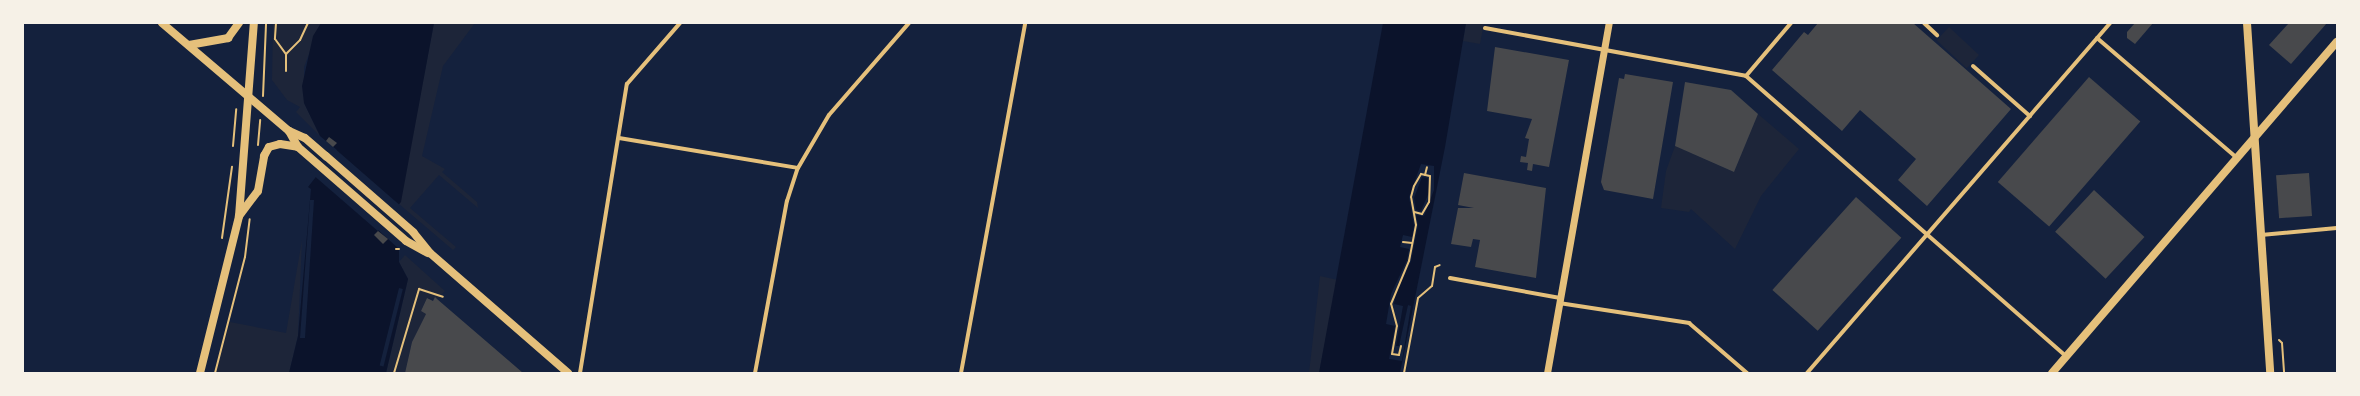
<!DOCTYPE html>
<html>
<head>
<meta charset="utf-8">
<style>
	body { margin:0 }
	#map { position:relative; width:2360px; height:396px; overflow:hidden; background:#14213d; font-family:"Work Sans",sans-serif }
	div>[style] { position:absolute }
	.green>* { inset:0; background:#1d2539; transform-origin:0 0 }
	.water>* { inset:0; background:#0b132b }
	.pier>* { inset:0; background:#14213d; transform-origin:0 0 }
	.building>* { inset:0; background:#48494c; transform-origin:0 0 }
	.path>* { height:2px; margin:-1px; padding:0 1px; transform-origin:1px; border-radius:1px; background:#e5c07b }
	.minor>* { height:4px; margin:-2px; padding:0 2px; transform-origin:2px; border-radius:2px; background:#e5c07b }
	.tertiary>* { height:7px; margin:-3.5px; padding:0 3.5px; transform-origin:3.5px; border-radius:3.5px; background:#e5c07b }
	.secondary>* { height:8px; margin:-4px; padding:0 4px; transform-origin:4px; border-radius:4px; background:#e5c07b }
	span { translate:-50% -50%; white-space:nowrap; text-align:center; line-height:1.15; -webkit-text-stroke:3px #f6f1e7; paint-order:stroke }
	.frame { position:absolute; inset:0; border:24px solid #f6f1e7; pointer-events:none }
</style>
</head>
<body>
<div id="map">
	<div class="green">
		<div style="clip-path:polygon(273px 23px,321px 23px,304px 67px,304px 103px,320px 136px,296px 112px,300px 107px,287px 100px,272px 80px)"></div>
		<div style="clip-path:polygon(434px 23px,475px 23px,443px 66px,422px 156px,445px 169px,442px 172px,477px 202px,478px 208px,439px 175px,410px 208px,456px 247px,453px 250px,399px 204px)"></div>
		<div style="clip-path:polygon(1466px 23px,1484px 23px,1480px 44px,1463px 41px)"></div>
		<div style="left:1949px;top:27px;width:41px;height:18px;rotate:43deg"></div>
		<div style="clip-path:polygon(1758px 114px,1799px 149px,1761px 196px,1735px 249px,1691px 209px,1689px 212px,1661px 208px,1666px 171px,1675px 146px,1734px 172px)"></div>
		<div style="clip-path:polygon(302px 240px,298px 336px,289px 373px,216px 373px,230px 322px,286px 333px)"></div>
		<div style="clip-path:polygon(405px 255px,445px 291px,437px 299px,427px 298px,421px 311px,426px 314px,412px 342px,405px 373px,386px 373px,408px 279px,399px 262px)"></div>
		<div style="clip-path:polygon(1320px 276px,1338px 280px,1319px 373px,1309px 373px)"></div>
	</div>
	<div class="water">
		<div style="clip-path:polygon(321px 23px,434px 23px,401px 202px,377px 229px,399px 249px,399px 262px,408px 279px,386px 373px,289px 373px,298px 336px,311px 189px,308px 187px,337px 150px,320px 136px,304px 103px,302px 86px,313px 36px)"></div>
		<div style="clip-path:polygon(1383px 23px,1466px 23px,1445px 147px,1400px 373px,1319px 373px)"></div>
	</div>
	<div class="pier">
		<div style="left:333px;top:147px;width:89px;height:34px;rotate:41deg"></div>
		<div style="clip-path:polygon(evenodd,1421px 164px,1434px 166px,1434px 190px,1424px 216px,1416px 215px,1418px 225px,1411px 261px,1396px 293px,1394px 304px,1403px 306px,1396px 346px,1399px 346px,1408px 305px,1411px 306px,1402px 361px,1389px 359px,1395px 326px,1386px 324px,1391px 294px,1407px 260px,1409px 249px,1400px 247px,1403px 235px,1412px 237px,1414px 226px,1409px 197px,1421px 164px,1422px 177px,1428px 178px,1430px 190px,1421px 211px,1416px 210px,1414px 198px,1422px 177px)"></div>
		<div style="clip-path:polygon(310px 200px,314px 200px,305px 338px,300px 338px)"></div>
		<div style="left:399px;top:288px;width:4px;height:80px;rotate:14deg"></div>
	</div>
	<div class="building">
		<div style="clip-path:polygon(1818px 23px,1913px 23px,2011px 109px,1927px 206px,1898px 180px,1916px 159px,1860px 110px,1842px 131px,1772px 70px,1804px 32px,1808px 35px)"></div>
		<div style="clip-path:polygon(2135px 23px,2153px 23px,2135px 44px,2127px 38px,2127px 32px)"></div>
		<div style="clip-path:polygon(2289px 23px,2327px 23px,2291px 64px,2269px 45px)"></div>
		<div style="clip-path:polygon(1495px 47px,1569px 60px,1549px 167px,1533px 164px,1532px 171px,1527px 170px,1528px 163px,1520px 162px,1521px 156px,1526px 157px,1529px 139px,1525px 138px,1532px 119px,1487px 111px)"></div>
		<div style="clip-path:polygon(1625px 74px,1673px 82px,1653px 199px,1604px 190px,1601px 182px,1619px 78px,1624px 79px)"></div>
		<div style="left:2089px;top:77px;width:68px;height:139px;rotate:41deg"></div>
		<div style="clip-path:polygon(1685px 82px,1731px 90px,1758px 114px,1734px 172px,1675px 146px)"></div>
		<div style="clip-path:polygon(329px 137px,337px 143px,333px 147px,326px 141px)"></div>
		<div style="clip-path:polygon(1464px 173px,1546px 188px,1536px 278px,1475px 267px,1480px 240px,1473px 239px,1471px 247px,1451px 244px,1458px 208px,1474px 208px,1458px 205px)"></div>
		<div style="left:2309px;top:173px;width:43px;height:33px;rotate:86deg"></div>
		<div style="left:2094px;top:190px;width:69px;height:57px;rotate:43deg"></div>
		<div style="left:1856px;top:197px;width:61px;height:125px;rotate:42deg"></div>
		<div style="clip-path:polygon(378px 231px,388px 239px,383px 244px,374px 235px)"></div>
		<div style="clip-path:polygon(435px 297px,437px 299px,523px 373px,405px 373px,412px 342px,426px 314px,421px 311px,427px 298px,433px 301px)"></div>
	</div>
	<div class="path">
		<div style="left:276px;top:23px;width:16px;rotate:94deg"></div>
		<div style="left:275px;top:39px;width:19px;rotate:54deg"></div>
		<div style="left:286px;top:71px;width:17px;rotate:-90deg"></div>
		<div style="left:286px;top:54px;width:20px;rotate:-45deg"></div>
		<div style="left:300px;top:40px;width:19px;rotate:-65deg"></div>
		<div style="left:263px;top:96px;width:73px;rotate:-87.6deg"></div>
		<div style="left:258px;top:145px;width:25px;rotate:-85deg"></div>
		<div style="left:233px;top:146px;width:37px;rotate:-85deg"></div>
		<div style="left:1425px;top:175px;width:8px;rotate:-76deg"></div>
		<div style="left:222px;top:238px;width:72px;rotate:-82deg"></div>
		<div style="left:1403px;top:242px;width:9px;rotate:6deg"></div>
		<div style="left:396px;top:249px;width:3px"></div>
		<div style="left:2279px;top:340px;width:4px;rotate:45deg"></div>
		<div style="left:2282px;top:343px;width:30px;rotate:86deg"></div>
		<div style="left:1401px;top:346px;width:9px;rotate:103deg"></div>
		<div style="left:1399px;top:355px;width:7px;rotate:-172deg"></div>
		<div style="left:1392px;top:354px;width:28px;rotate:-80deg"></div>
		<div style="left:1397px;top:326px;width:23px;rotate:-105deg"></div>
		<div style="left:1391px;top:304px;width:47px;rotate:-67.3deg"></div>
		<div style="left:1409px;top:261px;width:37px;rotate:-79deg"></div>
		<div style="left:1416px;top:225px;width:28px;rotate:-100deg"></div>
		<div style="left:1411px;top:197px;width:11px;rotate:-75deg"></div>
		<div style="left:1414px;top:186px;width:14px;rotate:-60deg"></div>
		<div style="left:1421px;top:174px;width:9px;rotate:13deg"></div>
		<div style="left:1430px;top:176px;width:26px;rotate:92deg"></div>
		<div style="left:1429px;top:202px;width:14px;rotate:120deg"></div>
		<div style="left:1422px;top:214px;width:8px;rotate:-166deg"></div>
		<div style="left:215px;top:373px;width:120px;rotate:-75.5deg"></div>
		<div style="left:245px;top:257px;width:38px;rotate:-83deg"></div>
		<div style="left:394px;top:373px;width:88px;rotate:-73.4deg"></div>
		<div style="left:419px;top:289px;width:25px;rotate:18deg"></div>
		<div style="left:1404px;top:373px;width:76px;rotate:-79.4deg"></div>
		<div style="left:1418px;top:298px;width:18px;rotate:-41deg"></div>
		<div style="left:1432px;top:286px;width:19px;rotate:-81deg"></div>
		<div style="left:1435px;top:267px;width:5px;rotate:-22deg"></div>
	</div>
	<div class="minor">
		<div style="left:1924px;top:23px;width:18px;rotate:43deg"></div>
		<div style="left:1485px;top:28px;width:265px;rotate:10.4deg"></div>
		<div style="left:1746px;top:76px;width:425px;rotate:41.2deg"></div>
		<div style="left:2097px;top:38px;width:184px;rotate:40.6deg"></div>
		<div style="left:1973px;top:66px;width:76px;rotate:41.3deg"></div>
		<div style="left:1746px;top:76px;width:70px;rotate:-49.7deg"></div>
		<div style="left:619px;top:138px;width:181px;rotate:9.5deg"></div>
		<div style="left:2261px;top:235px;width:76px;rotate:-5.3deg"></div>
		<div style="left:1450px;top:278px;width:112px;rotate:10.3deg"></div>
		<div style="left:1559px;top:303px;width:132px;rotate:8.7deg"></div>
		<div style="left:1689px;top:323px;width:77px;rotate:40.8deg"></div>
		<div style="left:580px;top:373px;width:293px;rotate:-80.8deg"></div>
		<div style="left:627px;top:84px;width:81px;rotate:-49deg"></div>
		<div style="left:755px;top:373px;width:175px;rotate:-79.5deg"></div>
		<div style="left:787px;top:201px;width:35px;rotate:-72deg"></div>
		<div style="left:798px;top:168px;width:61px;rotate:-59.7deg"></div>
		<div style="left:829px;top:115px;width:122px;rotate:-49deg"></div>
		<div style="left:961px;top:373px;width:356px;rotate:-79.6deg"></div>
		<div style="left:1807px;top:373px;width:463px;rotate:-49.1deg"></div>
	</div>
	<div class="tertiary">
		<div style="left:1547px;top:373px;width:355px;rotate:-80deg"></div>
	</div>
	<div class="secondary">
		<div style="left:162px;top:23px;width:167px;rotate:40.4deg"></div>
		<div style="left:289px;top:131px;width:17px;rotate:24deg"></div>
		<div style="left:305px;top:138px;width:28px;rotate:41deg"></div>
		<div style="left:326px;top:156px;width:116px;rotate:41.1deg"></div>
		<div style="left:413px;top:232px;width:27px;rotate:51deg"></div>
		<div style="left:430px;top:253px;width:183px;rotate:41deg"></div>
		<div style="left:2247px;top:23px;width:351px;rotate:86.2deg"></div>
		<div style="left:189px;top:45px;width:40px;rotate:-10deg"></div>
		<div style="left:228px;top:38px;width:19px;rotate:-54deg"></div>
		<div style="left:289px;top:131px;width:18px;rotate:61deg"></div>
		<div style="left:298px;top:147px;width:143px;rotate:41deg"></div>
		<div style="left:406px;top:241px;width:25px;rotate:29deg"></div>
		<div style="left:239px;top:216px;width:31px;rotate:-53deg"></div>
		<div style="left:258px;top:191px;width:36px;rotate:-80deg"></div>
		<div style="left:264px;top:156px;width:10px;rotate:-61deg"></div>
		<div style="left:269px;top:147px;width:11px;rotate:-15deg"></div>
		<div style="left:280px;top:144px;width:18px;rotate:9deg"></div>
		<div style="left:200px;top:373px;width:162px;rotate:-76deg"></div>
		<div style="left:239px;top:216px;width:194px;rotate:-85.6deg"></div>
		<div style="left:2052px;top:373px;width:437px;rotate:-49.3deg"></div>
	</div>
	<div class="frame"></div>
</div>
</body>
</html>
